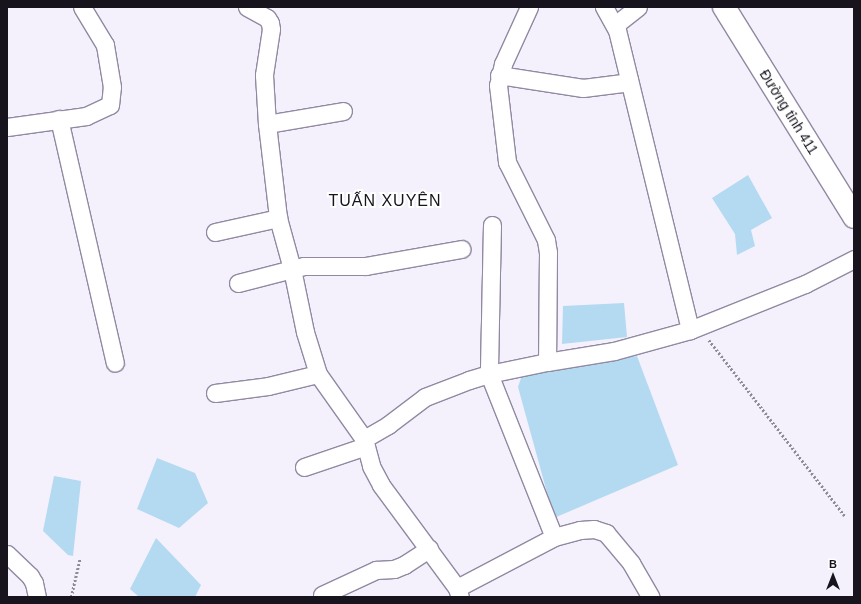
<!DOCTYPE html>
<html>
<head>
<meta charset="utf-8">
<style>
	body { margin:0 }
	#map { position:relative; width:861px; height:604px; overflow:hidden; background:#f5f1fc; font-family:Helvetica,sans-serif }
	div>[style] { position:absolute }
	.water>* { inset:0; background:#b3daf1 }
	.path>* { height:2.5px; margin-top:-1.25px; transform-origin:0; background:repeating-linear-gradient(90deg,#8f8c96 0 2px,transparent 0 4px) }
	.roads { filter:drop-shadow(1px 0 #9189a2) drop-shadow(-1px 0 #9189a2) drop-shadow(0 1px #9189a2) drop-shadow(0 -1px #9189a2) }
	.minor>* { height:17px; margin:-8.5px; padding:0 8.5px; transform-origin:8.5px; border-radius:8.5px; background:#fff }
	.secondary>* { height:22px; margin:-11px; padding:0 11px; transform-origin:11px; border-radius:11px; background:#fff }
	span { translate:-50% -50%; white-space:nowrap; text-align:center; line-height:1.15; -webkit-text-stroke:4px #fff; paint-order:stroke }
	.street-label { font-size:14px; color:#17141e }
	.quarter-label { font-size:16px; color:#17141e; letter-spacing:1px }
	.frame { position:absolute; inset:0; border:8px solid #17141e; pointer-events:none }
	.north { position:absolute; left:813px; top:556px; width:40px; height:40px; -webkit-text-stroke:3px #fff; paint-order:stroke; rotate:0deg; font-size:11px; font-weight:700; line-height:16px; text-align:center; color:#17141e }
	.north::after { content:''; display:block; margin:auto; width:14px; height:18px; background:#17141e; clip-path:polygon(50% 0,100% 100%,50% 72%,0 100%) }
</style>
</head>
<body>
<div id="map">
	<div class="water">
		<div style="clip-path:polygon(748px 175px,772px 218px,751px 230px,755px 246px,737px 255px,735px 234px,712px 198px)"></div>
		<div style="clip-path:polygon(624px 303px,627px 337px,562px 344px,563px 306px)"></div>
		<div style="clip-path:polygon(637px 356px,678px 465px,554px 518px,518px 387px,522px 375px)"></div>
		<div style="clip-path:polygon(157px 458px,195px 473px,208px 503px,179px 528px,137px 509px)"></div>
		<div style="clip-path:polygon(54px 476px,81px 481px,73px 556px,68px 555px,43px 531px)"></div>
		<div style="clip-path:polygon(156px 538px,201px 585px,195px 597px,139px 597px,130px 589px)"></div>
	</div>
	<div class="path">
		<div style="left:709px;top:340px;width:222px;rotate:52.3deg"></div>
		<div style="left:71px;top:597px;width:39px;rotate:-77deg"></div>
	</div>
	<div class="roads">
		<div class="minor">
			<div style="left:247px;top:7px;width:23px;rotate:29deg"></div>
			<div style="left:267px;top:18px;width:6px;rotate:59deg"></div>
			<div style="left:270px;top:23px;width:6px;rotate:81deg"></div>
			<div style="left:271px;top:29px;width:47px;rotate:98.7deg"></div>
			<div style="left:264px;top:75px;width:49px;rotate:86.5deg"></div>
			<div style="left:267px;top:124px;width:95px;rotate:83.3deg"></div>
			<div style="left:278px;top:218px;width:53px;rotate:74.6deg"></div>
			<div style="left:292px;top:269px;width:64px;rotate:78.3deg"></div>
			<div style="left:305px;top:332px;width:44px;rotate:72.8deg"></div>
			<div style="left:318px;top:374px;width:80px;rotate:54.7deg"></div>
			<div style="left:364px;top:439px;width:28px;rotate:-30deg"></div>
			<div style="left:388px;top:425px;width:46px;rotate:-37.1deg"></div>
			<div style="left:425px;top:397px;width:47px;rotate:-21.1deg"></div>
			<div style="left:469px;top:380px;width:21px;rotate:-17deg"></div>
			<div style="left:489px;top:374px;width:59px;rotate:-11.7deg"></div>
			<div style="left:547px;top:362px;width:68px;rotate:-9.3deg"></div>
			<div style="left:614px;top:351px;width:79px;rotate:-15.4deg"></div>
			<div style="left:690px;top:330px;width:124px;rotate:-21.8deg"></div>
			<div style="left:805px;top:284px;width:55px;rotate:-27deg"></div>
			<div style="left:529px;top:7px;width:63px;rotate:114.5deg"></div>
			<div style="left:503px;top:64px;width:22px;rotate:103deg"></div>
			<div style="left:498px;top:85px;width:78px;rotate:83.3deg"></div>
			<div style="left:507px;top:162px;width:87px;rotate:63.4deg"></div>
			<div style="left:546px;top:240px;width:12px;rotate:81deg"></div>
			<div style="left:548px;top:252px;width:110px;rotate:90.5deg"></div>
			<div style="left:604px;top:7px;width:26px;rotate:61deg"></div>
			<div style="left:617px;top:30px;width:309px;rotate:76.3deg"></div>
			<div style="left:615px;top:25px;width:29px;rotate:-38deg"></div>
			<div style="left:499px;top:75px;width:85px;rotate:8.8deg"></div>
			<div style="left:583px;top:88px;width:40px;rotate:-7.1deg"></div>
			<div style="left:623px;top:83px;width:7px;rotate:-34deg"></div>
			<div style="left:59px;top:119px;width:250px;rotate:77.1deg"></div>
			<div style="left:267px;top:124px;width:77px;rotate:-9.7deg"></div>
			<div style="left:7px;top:127px;width:80px;rotate:-7.9deg"></div>
			<div style="left:86px;top:116px;width:26px;rotate:-25deg"></div>
			<div style="left:110px;top:105px;width:18px;rotate:-84deg"></div>
			<div style="left:112px;top:87px;width:43px;rotate:-99.5deg"></div>
			<div style="left:105px;top:45px;width:44px;rotate:-121.2deg"></div>
			<div style="left:492px;top:225px;width:149px;rotate:91.2deg"></div>
			<div style="left:489px;top:374px;width:175px;rotate:68.3deg"></div>
			<div style="left:215px;top:232px;width:65px;rotate:-12.5deg"></div>
			<div style="left:238px;top:283px;width:68px;rotate:-14.4deg"></div>
			<div style="left:304px;top:266px;width:62px"></div>
			<div style="left:366px;top:266px;width:97px;rotate:-10.1deg"></div>
			<div style="left:215px;top:393px;width:53px;rotate:-7.5deg"></div>
			<div style="left:268px;top:386px;width:51px;rotate:-13.5deg"></div>
			<div style="left:364px;top:439px;width:28px;rotate:75deg"></div>
			<div style="left:371px;top:466px;width:21px;rotate:62deg"></div>
			<div style="left:381px;top:485px;width:128px;rotate:53.6deg"></div>
			<div style="left:457px;top:588px;width:9px;rotate:72deg"></div>
			<div style="left:304px;top:467px;width:65px;rotate:-18.7deg"></div>
			<div style="left:7px;top:554px;width:32px;rotate:44deg"></div>
			<div style="left:30px;top:576px;width:8px;rotate:60deg"></div>
			<div style="left:34px;top:583px;width:14px;rotate:78deg"></div>
			<div style="left:457px;top:588px;width:110px;rotate:-27.7deg"></div>
			<div style="left:554px;top:537px;width:27px;rotate:-15deg"></div>
			<div style="left:580px;top:530px;width:14px;rotate:-4deg"></div>
			<div style="left:594px;top:529px;width:13px;rotate:18deg"></div>
			<div style="left:606px;top:533px;width:39px;rotate:50deg"></div>
			<div style="left:631px;top:563px;width:39px;rotate:60deg"></div>
			<div style="left:322px;top:595px;width:60px;rotate:-24.8deg"></div>
			<div style="left:376px;top:570px;width:18px;rotate:-3deg"></div>
			<div style="left:394px;top:569px;width:11px;rotate:-22deg"></div>
			<div style="left:404px;top:565px;width:30px;rotate:-33deg"></div>
		</div>
		<div class="secondary">
			<div style="left:724px;top:7px;width:247px;rotate:58.2deg"></div>
		</div>
	</div>
	<div class="street-label">
		<span style="left:789px;top:112px;rotate:58deg">Đường tỉnh 411</span>
	</div>
	<div class="quarter-label">
		<span style="left:385px;top:201px">TUẤN XUYÊN</span>
	</div>
	<div class="frame"></div>
	<div class="north">B</div>
</div>
</body>
</html>
